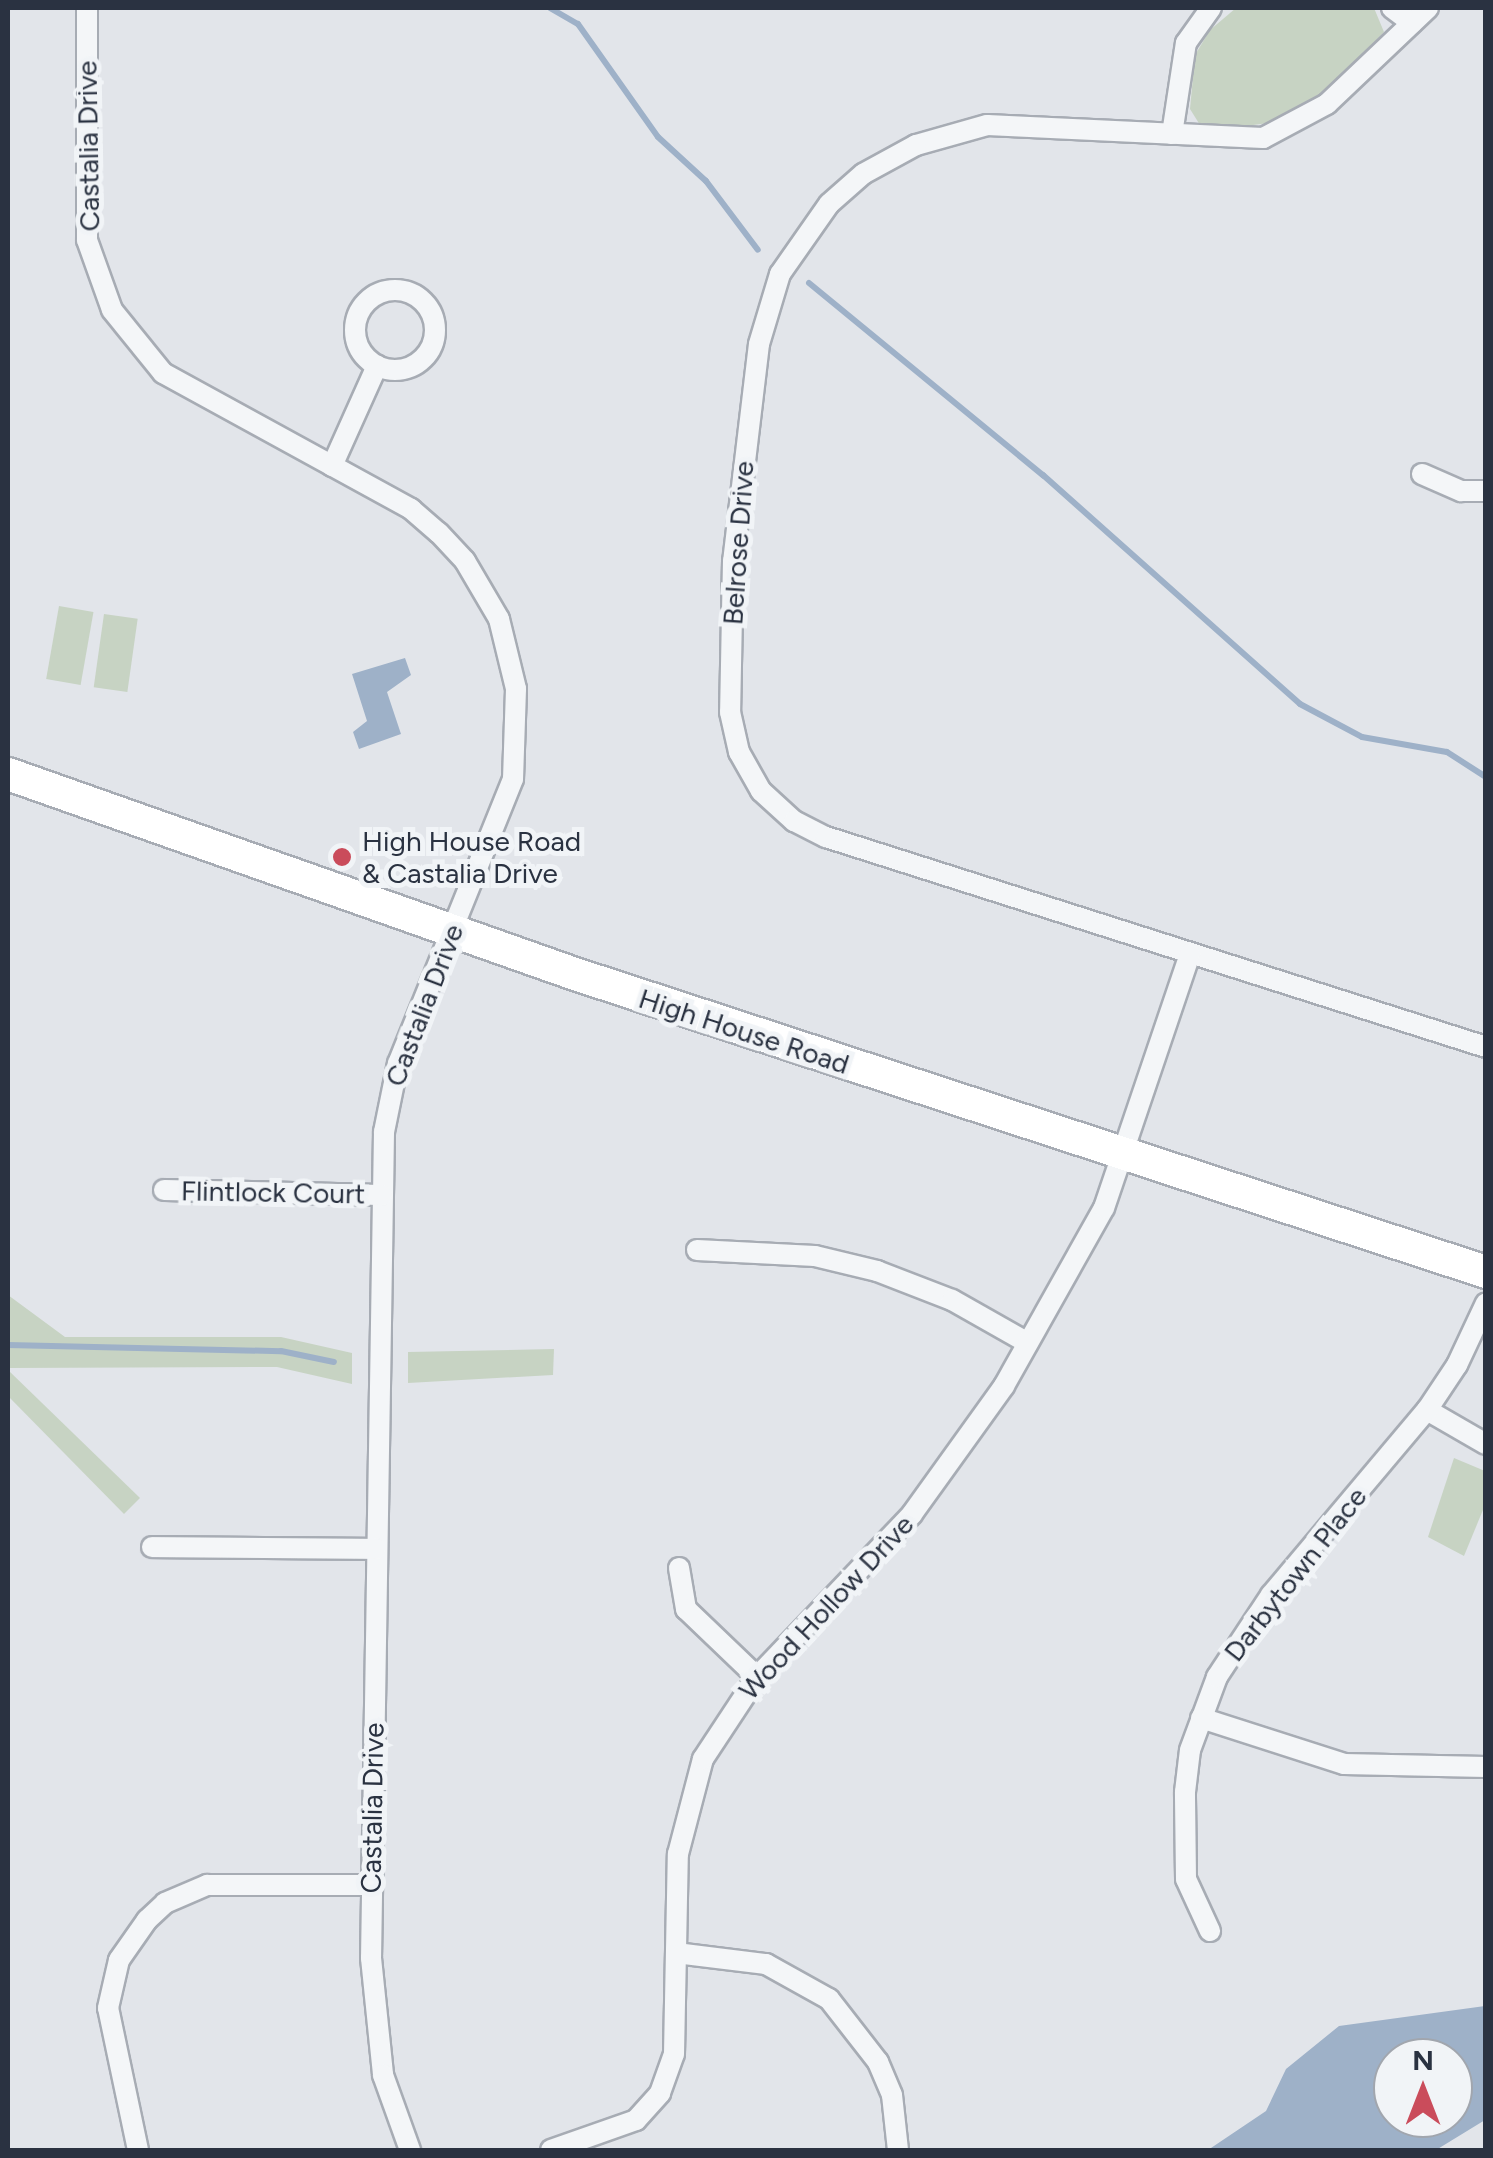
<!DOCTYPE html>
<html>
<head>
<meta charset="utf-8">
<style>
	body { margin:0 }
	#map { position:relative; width:1493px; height:2158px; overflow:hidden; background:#e2e5ea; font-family:Figtree,sans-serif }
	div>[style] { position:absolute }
	.green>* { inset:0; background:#c7d3c3; transform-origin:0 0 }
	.water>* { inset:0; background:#9eb1c8 }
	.stream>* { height:6px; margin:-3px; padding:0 3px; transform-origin:3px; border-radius:3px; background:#9eb1c8 }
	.roads { filter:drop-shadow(2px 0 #a7acb4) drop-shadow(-2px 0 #a7acb4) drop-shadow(0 2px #a7acb4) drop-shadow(0 -2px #a7acb4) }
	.minor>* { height:20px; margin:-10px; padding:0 10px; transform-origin:10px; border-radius:10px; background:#f4f6f8 }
	.minor>.ring { margin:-10px; padding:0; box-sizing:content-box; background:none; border:20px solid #f4f6f8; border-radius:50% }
	.primary>* { height:32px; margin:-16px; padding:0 16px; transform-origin:16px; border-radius:16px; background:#fff }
	.dots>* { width:28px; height:28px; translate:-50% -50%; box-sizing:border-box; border:5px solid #f1f4f7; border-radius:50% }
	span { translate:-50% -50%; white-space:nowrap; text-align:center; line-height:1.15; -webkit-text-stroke:10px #f1f4f7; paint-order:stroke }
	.street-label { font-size:28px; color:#2a3241 }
	.poi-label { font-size:28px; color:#2a3241 }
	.left { translate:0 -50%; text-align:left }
	.frame { position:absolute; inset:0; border:10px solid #2a3241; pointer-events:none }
	.north { position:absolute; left:1373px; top:2038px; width:100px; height:100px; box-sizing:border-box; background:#f1f4f7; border:2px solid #a1a6ae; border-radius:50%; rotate:0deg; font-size:28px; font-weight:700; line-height:40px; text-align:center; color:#2a3241 }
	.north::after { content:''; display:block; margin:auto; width:35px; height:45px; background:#ca4c5b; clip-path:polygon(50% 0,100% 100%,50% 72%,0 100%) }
</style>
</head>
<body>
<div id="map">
	<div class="green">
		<div style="clip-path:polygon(1236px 8px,1374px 8px,1384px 32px,1322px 97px,1283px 121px,1216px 130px,1200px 125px,1190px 109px,1195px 55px,1210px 30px)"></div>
		<div style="left:59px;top:606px;width:35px;height:74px;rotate:10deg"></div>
		<div style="left:104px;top:614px;width:34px;height:74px;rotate:8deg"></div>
		<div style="clip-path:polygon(8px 1295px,65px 1337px,281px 1337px,352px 1353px,352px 1384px,277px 1367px,8px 1368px)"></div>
		<div style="clip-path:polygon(554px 1349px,553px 1375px,408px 1383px,408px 1352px)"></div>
		<div style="clip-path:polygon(8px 1370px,140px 1498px,124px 1514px,8px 1396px)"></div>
		<div style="clip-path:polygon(1454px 1458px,1485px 1471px,1485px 1505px,1464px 1556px,1428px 1537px)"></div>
	</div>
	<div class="water">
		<div style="clip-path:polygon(405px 658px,411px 675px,387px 692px,401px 734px,359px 749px,353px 732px,367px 721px,352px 674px)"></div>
		<div style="clip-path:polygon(evenodd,1485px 2006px,1485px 2120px,1436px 2150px,1208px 2150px,1266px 2111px,1286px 2069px,1339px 2026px,1485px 2006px,1393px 2058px,1453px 2058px,1453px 2118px,1393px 2118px,1393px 2058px)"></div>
	</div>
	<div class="stream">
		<div style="left:550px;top:8px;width:32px;rotate:30deg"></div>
		<div style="left:578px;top:24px;width:138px;rotate:54.7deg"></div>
		<div style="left:658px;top:137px;width:65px;rotate:42.5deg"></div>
		<div style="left:706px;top:181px;width:86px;rotate:53deg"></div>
		<div style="left:809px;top:283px;width:303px;rotate:39.4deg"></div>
		<div style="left:1043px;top:475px;width:344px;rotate:41.7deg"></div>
		<div style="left:1300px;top:704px;width:70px;rotate:28deg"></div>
		<div style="left:1362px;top:737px;width:86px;rotate:10deg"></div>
		<div style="left:1447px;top:752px;width:46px;rotate:32.7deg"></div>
		<div style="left:8px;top:1345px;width:273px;rotate:1.3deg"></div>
		<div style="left:281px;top:1351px;width:54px;rotate:11.7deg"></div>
	</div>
	<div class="roads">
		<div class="minor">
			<div style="left:87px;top:8px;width:232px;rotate:90deg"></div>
			<div style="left:87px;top:240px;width:74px;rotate:70.3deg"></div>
			<div style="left:112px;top:310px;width:81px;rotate:51deg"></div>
			<div style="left:163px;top:373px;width:283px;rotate:28.7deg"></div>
			<div style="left:411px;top:509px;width:37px;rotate:41deg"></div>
			<div style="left:439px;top:533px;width:38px;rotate:47deg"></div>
			<div style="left:465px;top:561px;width:67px;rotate:59.6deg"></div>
			<div style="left:499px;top:619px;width:72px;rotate:76.3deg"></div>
			<div style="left:516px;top:689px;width:90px;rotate:91.9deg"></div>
			<div style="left:513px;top:779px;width:306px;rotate:112deg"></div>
			<div style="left:398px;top:1063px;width:70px;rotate:101.5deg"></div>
			<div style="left:384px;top:1132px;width:826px;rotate:90.9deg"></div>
			<div style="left:371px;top:1958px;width:118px;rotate:84.1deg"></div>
			<div style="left:383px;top:2075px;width:80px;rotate:70.2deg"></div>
			<div style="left:1392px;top:8px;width:25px;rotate:37deg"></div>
			<div style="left:1428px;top:8px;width:139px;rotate:136.5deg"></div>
			<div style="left:1327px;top:104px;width:72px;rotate:152deg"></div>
			<div style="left:1263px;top:138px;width:276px;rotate:-177.3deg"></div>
			<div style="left:987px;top:125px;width:74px;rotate:164.3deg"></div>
			<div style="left:916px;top:145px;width:60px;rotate:151.3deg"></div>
			<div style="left:863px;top:174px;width:45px;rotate:138.6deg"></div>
			<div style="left:829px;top:204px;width:85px;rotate:125deg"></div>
			<div style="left:780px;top:274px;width:73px;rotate:106.7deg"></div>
			<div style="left:759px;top:344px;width:219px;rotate:96.8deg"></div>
			<div style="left:733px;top:561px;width:151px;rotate:91.1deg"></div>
			<div style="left:730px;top:712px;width:41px;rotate:77.3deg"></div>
			<div style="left:739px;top:752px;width:45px;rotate:60.6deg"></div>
			<div style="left:761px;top:791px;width:45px;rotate:42.3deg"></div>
			<div style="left:794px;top:821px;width:36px;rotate:27deg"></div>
			<div style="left:826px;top:837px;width:693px;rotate:17.65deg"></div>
			<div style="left:1172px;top:134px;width:92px;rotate:-81.3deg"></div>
			<div style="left:1186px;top:43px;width:43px;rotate:-54.5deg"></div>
			<div class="ring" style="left:355px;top:290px;width:60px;height:60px"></div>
			<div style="left:332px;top:466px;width:110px;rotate:-65.8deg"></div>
			<div style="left:1422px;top:474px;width:43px;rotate:23.6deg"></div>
			<div style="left:1461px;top:491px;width:25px"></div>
			<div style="left:164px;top:1190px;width:218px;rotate:1.3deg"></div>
			<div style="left:697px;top:1250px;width:118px;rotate:2.9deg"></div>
			<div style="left:815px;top:1256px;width:64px;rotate:13.6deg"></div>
			<div style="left:877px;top:1271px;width:80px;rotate:21.1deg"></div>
			<div style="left:952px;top:1300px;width:87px;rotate:29.5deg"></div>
			<div style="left:1427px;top:1410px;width:68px;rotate:30deg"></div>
			<div style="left:152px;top:1547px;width:224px;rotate:0.5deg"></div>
			<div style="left:679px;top:1568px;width:42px;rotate:80.3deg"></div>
			<div style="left:686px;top:1609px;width:98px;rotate:43.8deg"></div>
			<div style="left:1201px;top:1718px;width:150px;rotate:17.8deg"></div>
			<div style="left:1344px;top:1764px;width:142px;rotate:1.2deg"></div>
			<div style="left:1210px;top:1931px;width:57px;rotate:-114.8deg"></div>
			<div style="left:1186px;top:1879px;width:87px;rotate:-90.7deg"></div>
			<div style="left:1185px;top:1792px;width:42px;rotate:-83.2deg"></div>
			<div style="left:1190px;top:1750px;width:78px;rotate:-69.7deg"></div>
			<div style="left:1217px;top:1677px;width:98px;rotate:-56.6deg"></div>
			<div style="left:1271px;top:1595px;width:242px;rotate:-49.9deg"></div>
			<div style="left:1427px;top:1410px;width:54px;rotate:-56.3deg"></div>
			<div style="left:1457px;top:1365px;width:68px;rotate:-64.9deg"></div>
			<div style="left:676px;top:1953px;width:91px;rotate:7deg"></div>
			<div style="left:766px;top:1964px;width:72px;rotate:29.1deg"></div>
			<div style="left:829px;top:1999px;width:80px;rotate:52.1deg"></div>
			<div style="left:878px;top:2062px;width:36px;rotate:67deg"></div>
			<div style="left:892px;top:2095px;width:55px;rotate:83.8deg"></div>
			<div style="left:138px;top:2150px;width:145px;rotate:-101.9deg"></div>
			<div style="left:108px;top:2008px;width:49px;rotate:-77.1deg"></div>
			<div style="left:119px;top:1960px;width:49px;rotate:-55deg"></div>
			<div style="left:147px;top:1920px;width:25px;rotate:-43deg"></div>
			<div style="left:165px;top:1903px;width:46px;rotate:-23.2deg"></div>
			<div style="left:207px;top:1885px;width:163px"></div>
			<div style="left:551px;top:2150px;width:90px;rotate:-19.4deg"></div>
			<div style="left:636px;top:2120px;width:36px;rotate:-48deg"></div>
			<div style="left:660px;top:2093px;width:41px;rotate:-70.3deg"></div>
			<div style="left:674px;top:2054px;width:200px;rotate:-88.9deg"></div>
			<div style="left:678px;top:1854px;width:98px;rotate:-75.3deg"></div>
			<div style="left:703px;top:1759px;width:98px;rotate:-56.6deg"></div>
			<div style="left:757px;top:1677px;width:225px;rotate:-46.4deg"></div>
			<div style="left:912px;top:1514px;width:158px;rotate:-54.3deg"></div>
			<div style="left:1004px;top:1386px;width:204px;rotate:-60.7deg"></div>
			<div style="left:1104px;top:1208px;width:268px;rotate:-71.3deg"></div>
		</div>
		<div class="primary">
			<div style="left:8px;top:774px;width:601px;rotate:19.43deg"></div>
			<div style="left:575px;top:974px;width:959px;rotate:18.11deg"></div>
		</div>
	</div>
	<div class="dots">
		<div style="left:342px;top:857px;background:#ca4c5b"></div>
	</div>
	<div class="street-label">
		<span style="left:88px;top:146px;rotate:-91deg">Castalia Drive</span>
		<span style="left:738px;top:543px;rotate:-86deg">Belrose Drive</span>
		<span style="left:424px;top:1005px;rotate:-69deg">Castalia Drive</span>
		<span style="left:744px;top:1031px;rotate:18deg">High House Road</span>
		<span style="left:273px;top:1192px;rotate:1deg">Flintlock Court</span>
		<span style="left:1295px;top:1574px;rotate:-52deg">Darbytown Place</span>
		<span style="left:826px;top:1607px;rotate:-47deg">Wood Hollow Drive</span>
		<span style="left:372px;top:1808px;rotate:-89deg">Castalia Drive</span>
	</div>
	<div class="poi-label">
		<span class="left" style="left:362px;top:857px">High House Road<br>&amp; Castalia Drive</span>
	</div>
	<div class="frame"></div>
	<div class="north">N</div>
</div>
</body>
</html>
